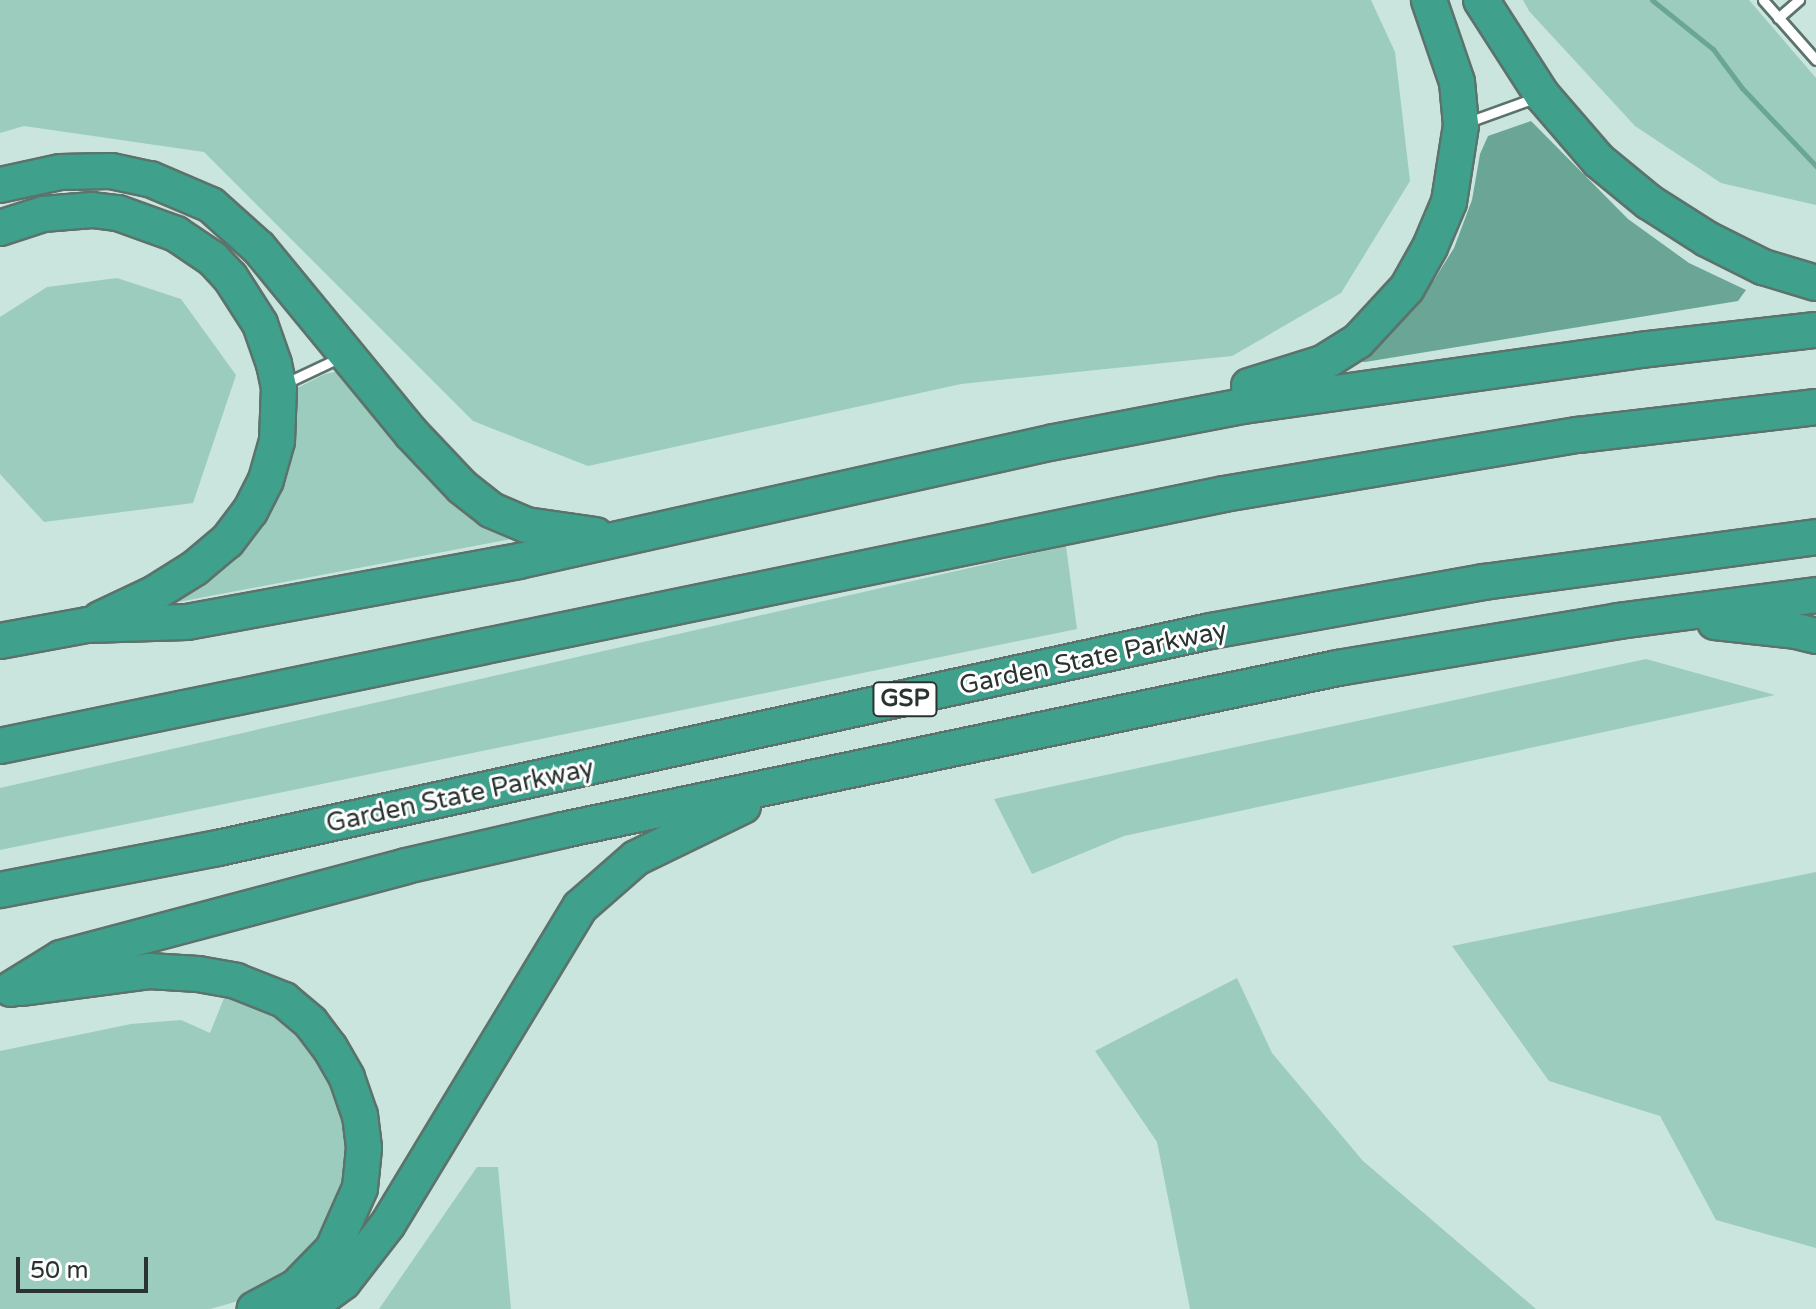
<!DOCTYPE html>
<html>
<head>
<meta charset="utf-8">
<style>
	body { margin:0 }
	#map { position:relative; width:1816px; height:1309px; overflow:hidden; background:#cae5dd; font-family:"Varela Round",sans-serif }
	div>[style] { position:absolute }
	.green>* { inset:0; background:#9cccbe }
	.water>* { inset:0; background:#6ba596 }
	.stream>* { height:5px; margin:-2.5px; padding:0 2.5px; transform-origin:2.5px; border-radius:2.5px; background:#6ba596 }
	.roads { filter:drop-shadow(2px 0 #5b736c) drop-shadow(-2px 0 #5b736c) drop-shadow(0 2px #5b736c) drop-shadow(0 -2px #5b736c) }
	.lane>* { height:9px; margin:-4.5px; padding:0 4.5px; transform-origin:4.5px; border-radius:4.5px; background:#fff }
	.highway>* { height:34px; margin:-17px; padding:0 17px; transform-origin:17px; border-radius:17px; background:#3fa18b }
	span { translate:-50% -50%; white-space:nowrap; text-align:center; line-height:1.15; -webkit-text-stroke:6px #fff; paint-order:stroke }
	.shield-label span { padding:2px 6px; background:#fff; border:2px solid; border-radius:6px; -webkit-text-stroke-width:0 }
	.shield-label { font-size:24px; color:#293431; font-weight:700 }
	.street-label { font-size:26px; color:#293431 }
	.scale { position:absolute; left:16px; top:1257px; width:132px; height:36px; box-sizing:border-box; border:4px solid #293431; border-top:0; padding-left:10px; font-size:24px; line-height:28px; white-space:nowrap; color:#293431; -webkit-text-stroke:6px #fff; paint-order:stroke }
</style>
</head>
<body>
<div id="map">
	<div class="green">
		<div style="clip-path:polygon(0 0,1371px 0,1395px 52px,1410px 181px,1341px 293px,1232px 356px,961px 384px,588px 466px,473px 421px,204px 152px,24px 126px,0 133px)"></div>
		<div style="clip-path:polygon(1523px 0,1749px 0,1816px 78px,1816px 205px,1721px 183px,1635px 126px,1529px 11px)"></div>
		<div style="clip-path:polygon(117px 278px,181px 299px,236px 375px,193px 503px,44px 522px,0 474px,0 317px,47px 287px)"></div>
		<div style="clip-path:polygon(340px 371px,511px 534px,511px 539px,168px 604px,201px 579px,295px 389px,325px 374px)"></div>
		<div style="clip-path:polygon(1066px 546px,1077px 629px,0 850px,0 788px)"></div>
		<div style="clip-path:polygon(1646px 659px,1775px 695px,1124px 836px,1032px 874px,994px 799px)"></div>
		<div style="clip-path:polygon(1816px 872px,1816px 1248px,1716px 1220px,1660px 1116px,1549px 1081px,1452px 946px)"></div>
		<div style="clip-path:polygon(1237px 978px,1272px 1053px,1363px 1161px,1536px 1309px,1190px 1309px,1157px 1142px,1095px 1051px)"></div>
		<div style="clip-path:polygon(226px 993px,252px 1000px,305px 1034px,344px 1092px,354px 1161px,335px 1225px,294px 1274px,249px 1298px,210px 1309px,0 1309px,0 1051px,131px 1024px,181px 1020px,210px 1033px)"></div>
		<div style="clip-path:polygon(477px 1167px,498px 1167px,511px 1309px,379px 1309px)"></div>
	</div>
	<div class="water">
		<div style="clip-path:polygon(1531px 121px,1628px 219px,1689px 263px,1746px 290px,1738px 301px,1365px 362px,1353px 361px,1394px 329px,1434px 280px,1454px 248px,1472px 200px,1480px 154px,1488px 136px)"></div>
	</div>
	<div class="stream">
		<div style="left:1652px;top:0;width:78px;rotate:38.8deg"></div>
		<div style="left:1713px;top:49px;width:49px;rotate:53.4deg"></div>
		<div style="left:1742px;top:88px;width:108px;rotate:46.5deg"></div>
	</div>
	<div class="roads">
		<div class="lane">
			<div style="left:1763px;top:0;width:80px;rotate:48.5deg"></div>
			<div style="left:1778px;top:18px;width:28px;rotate:-41deg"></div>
			<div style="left:1468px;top:122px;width:73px;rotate:-19.9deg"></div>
			<div style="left:286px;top:383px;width:61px;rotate:-25.3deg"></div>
		</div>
		<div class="highway">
			<div style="left:1481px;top:0;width:113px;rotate:57.3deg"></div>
			<div style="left:1542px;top:95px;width:87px;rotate:49.2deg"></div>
			<div style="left:1599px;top:161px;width:65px;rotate:39.4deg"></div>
			<div style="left:1649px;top:202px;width:69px;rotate:32.5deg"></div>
			<div style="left:1707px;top:239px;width:63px;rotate:26.6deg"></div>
			<div style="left:1763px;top:267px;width:55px;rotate:16.8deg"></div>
			<div style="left:0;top:185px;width:61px;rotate:-12.2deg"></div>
			<div style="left:60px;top:172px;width:51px;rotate:-1.1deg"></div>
			<div style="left:111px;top:171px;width:40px;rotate:12deg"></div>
			<div style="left:150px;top:179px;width:66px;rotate:23.1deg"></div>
			<div style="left:211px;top:205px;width:64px;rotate:41.9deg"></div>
			<div style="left:259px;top:248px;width:239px;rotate:50.6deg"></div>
			<div style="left:411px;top:433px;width:74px;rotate:46.6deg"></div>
			<div style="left:462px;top:487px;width:37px;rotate:38deg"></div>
			<div style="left:491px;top:510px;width:38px;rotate:23deg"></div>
			<div style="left:526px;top:525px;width:70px;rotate:8.2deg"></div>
			<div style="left:0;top:228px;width:45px;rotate:-18deg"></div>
			<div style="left:43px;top:214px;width:49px;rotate:-4.7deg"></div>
			<div style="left:92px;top:210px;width:26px;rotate:7deg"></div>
			<div style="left:118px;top:213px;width:62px;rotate:19.9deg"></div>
			<div style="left:176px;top:234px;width:45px;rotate:34deg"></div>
			<div style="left:213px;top:259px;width:25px;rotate:47deg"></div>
			<div style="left:230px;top:277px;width:56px;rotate:57.4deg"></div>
			<div style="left:260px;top:324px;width:42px;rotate:70.7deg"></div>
			<div style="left:274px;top:364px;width:24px;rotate:78deg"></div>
			<div style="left:279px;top:387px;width:54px;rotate:92.1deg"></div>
			<div style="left:277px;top:441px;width:41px;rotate:105.8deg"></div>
			<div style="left:266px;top:480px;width:35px;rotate:117deg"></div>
			<div style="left:250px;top:511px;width:38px;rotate:127deg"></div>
			<div style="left:227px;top:541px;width:42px;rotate:139.8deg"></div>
			<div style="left:195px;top:568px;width:47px;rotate:148deg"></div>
			<div style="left:155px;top:593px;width:61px;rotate:154.7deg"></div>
			<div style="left:1249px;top:386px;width:77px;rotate:-17.3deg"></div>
			<div style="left:1323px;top:363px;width:41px;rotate:-32.2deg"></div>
			<div style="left:1358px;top:341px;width:72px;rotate:-47.2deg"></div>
			<div style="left:1407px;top:288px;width:47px;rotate:-60.7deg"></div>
			<div style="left:1430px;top:247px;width:49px;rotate:-67.1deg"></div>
			<div style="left:1449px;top:202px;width:78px;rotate:-81.1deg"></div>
			<div style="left:1461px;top:125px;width:43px;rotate:-95.3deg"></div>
			<div style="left:1457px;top:82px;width:87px;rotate:-108.9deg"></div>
			<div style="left:1715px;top:622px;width:81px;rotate:6.3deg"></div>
			<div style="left:1796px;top:631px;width:21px;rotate:14deg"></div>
			<div style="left:0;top:641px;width:88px;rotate:-10.4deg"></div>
			<div style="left:87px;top:625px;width:100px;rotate:-1.7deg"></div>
			<div style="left:187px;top:622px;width:338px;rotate:-10.4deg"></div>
			<div style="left:519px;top:561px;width:548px;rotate:-12.54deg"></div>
			<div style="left:1054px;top:442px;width:192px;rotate:-10.8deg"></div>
			<div style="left:1243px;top:406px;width:401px;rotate:-8deg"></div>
			<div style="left:1640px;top:350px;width:177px;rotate:-6.5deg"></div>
			<div style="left:0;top:746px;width:1250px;rotate:-11.63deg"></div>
			<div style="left:1224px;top:494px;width:359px;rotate:-9.5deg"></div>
			<div style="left:1578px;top:435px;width:240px;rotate:-6.7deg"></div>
			<div style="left:0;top:890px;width:222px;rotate:-10.9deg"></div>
			<div style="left:218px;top:848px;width:1016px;rotate:-12.33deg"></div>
			<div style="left:1211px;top:631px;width:277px;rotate:-10.2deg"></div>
			<div style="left:1484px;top:582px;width:335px;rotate:-7.7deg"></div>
			<div style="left:22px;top:988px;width:128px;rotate:-7.6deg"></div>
			<div style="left:149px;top:971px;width:49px;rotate:3.5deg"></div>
			<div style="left:198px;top:974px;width:39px;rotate:10deg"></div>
			<div style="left:236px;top:981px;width:52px;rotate:21.6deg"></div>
			<div style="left:284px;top:1000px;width:35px;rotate:40deg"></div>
			<div style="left:311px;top:1023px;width:31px;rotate:53deg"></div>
			<div style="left:330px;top:1048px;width:34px;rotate:60deg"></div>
			<div style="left:347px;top:1078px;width:39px;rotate:71deg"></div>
			<div style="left:360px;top:1115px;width:33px;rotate:83deg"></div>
			<div style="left:364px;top:1148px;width:40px;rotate:95.7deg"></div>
			<div style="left:360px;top:1188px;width:67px;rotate:113.9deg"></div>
			<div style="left:333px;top:1249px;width:53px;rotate:134.2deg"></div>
			<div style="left:296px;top:1287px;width:47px;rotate:151.8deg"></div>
			<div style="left:11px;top:989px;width:59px;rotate:-31.8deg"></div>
			<div style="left:61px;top:958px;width:357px;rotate:-14.9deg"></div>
			<div style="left:406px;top:866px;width:161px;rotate:-12.9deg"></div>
			<div style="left:563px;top:830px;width:792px;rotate:-11.81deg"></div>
			<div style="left:1338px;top:668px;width:285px;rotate:-9.5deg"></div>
			<div style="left:1619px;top:621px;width:199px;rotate:-7.5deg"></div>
			<div style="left:306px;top:1309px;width:46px;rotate:-36.1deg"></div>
			<div style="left:343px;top:1282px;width:73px;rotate:-52.2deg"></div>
			<div style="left:388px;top:1224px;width:371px;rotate:-58.8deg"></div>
			<div style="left:580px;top:907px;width:74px;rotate:-41.2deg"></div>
			<div style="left:636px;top:858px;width:119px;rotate:-25.9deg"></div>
		</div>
	</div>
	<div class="shield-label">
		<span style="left:905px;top:699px">GSP</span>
	</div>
	<div class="street-label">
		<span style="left:1093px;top:658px;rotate:-12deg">Garden State Parkway</span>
		<span style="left:460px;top:796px;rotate:-12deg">Garden State Parkway</span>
	</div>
	<div class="scale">50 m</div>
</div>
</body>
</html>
